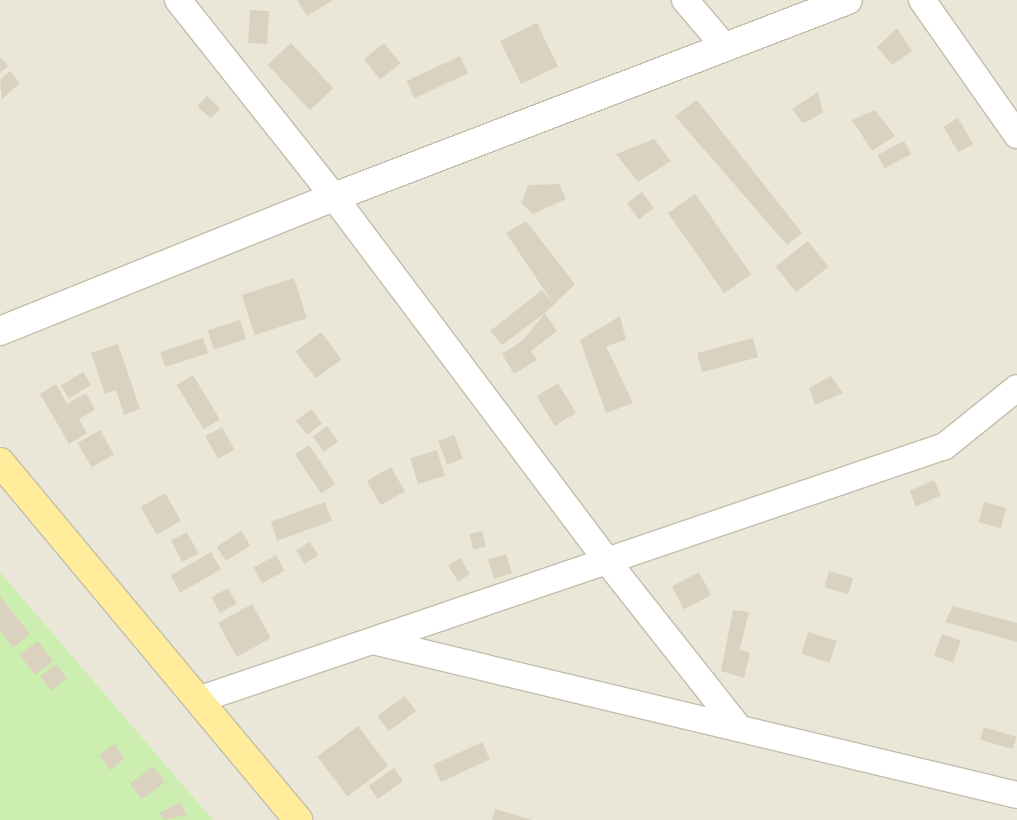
<!DOCTYPE html>
<html>
<head>
<meta charset="utf-8">
<style>
	body { margin:0 }
	#map { position:relative; width:1017px; height:820px; overflow:hidden; background:#f7f4eb; font-family:Poppins,sans-serif }
	div>[style] { position:absolute }
	.residential>* { inset:0; background:#ebe7d8 }
	.green>* { inset:0; background:#cceeb0 }
	.building>* { inset:0; background:#dad2bf; transform-origin:0 0 }
	.roads { filter:drop-shadow(1px 0 #c3beac) drop-shadow(-1px 0 #c3beac) drop-shadow(0 1px #c3beac) drop-shadow(0 -1px #c3beac) }
	.minor>* { height:26px; margin:-13px; padding:0 13px; transform-origin:13px; border-radius:13px; background:#fff }
	.tertiary>* { height:28px; margin:-14px; padding:0 14px; transform-origin:14px; border-radius:14px; background:#fff }
	.primary>* { height:28px; margin:-14px; padding:0 14px; transform-origin:14px; border-radius:14px; background:#ffed9b }
	span { translate:-50% -50%; white-space:nowrap; text-align:center; line-height:1.15; -webkit-text-stroke:4px #fff; paint-order:stroke }
</style>
</head>
<body>
<div id="map">
	<div class="residential">
		<div style="clip-path:polygon(0 0,1017px 0,1017px 820px,213px 820px,0 572px)"></div>
	</div>
	<div class="green">
		<div style="clip-path:polygon(0 572px,213px 820px,0 820px)"></div>
	</div>
	<div class="building">
		<div style="clip-path:polygon(297px 0,333px 0,307px 16px)"></div>
		<div style="left:250px;top:10px;width:19px;height:33px;rotate:3deg"></div>
		<div style="left:537px;top:23px;width:48px;height:41px;rotate:64deg"></div>
		<div style="clip-path:polygon(897px 28px,912px 51px,892px 65px,877px 47px)"></div>
		<div style="left:291px;top:43px;width:62px;height:32px;rotate:47deg"></div>
		<div style="left:384px;top:43px;width:26px;height:26px;rotate:51deg"></div>
		<div style="left:460px;top:56px;width:19px;height:59px;rotate:65deg"></div>
		<div style="clip-path:polygon(0 57px,8px 66px,0 73px)"></div>
		<div style="clip-path:polygon(10px 71px,20px 83px,2px 99px,0 80px)"></div>
		<div style="clip-path:polygon(818px 92px,823px 113px,803px 123px,792px 109px)"></div>
		<div style="left:207px;top:96px;width:18px;height:14px;rotate:43deg"></div>
		<div style="clip-path:polygon(697px 100px,802px 233px,787px 245px,675px 116px)"></div>
		<div style="clip-path:polygon(875px 110px,895px 136px,872px 151px,852px 120px)"></div>
		<div style="left:958px;top:118px;width:30px;height:17px;rotate:60deg"></div>
		<div style="clip-path:polygon(654px 139px,671px 161px,638px 182px,616px 154px)"></div>
		<div style="left:904px;top:141px;width:15px;height:30px;rotate:62deg"></div>
		<div style="clip-path:polygon(559px 184px,566px 199px,533px 214px,521px 203px,528px 185px)"></div>
		<div style="left:642px;top:192px;width:20px;height:19px;rotate:53deg"></div>
		<div style="left:695px;top:194px;width:98px;height:33px;rotate:55deg"></div>
		<div style="clip-path:polygon(526px 221px,575px 284px,545px 313px,502px 345px,490px 331px,542px 290px,553px 303px,506px 233px)"></div>
		<div style="left:808px;top:241px;width:33px;height:41px;rotate:52deg"></div>
		<div style="left:294px;top:278px;width:42px;height:55px;rotate:72deg"></div>
		<div style="clip-path:polygon(545px 313px,557px 331px,531px 351px,537px 360px,514px 374px,502px 354px,524px 339px)"></div>
		<div style="clip-path:polygon(620px 316px,626px 340px,606px 346px,633px 403px,606px 413px,580px 340px)"></div>
		<div style="left:240px;top:320px;width:20px;height:34px;rotate:72deg"></div>
		<div style="left:321px;top:332px;width:34px;height:32px;rotate:53deg"></div>
		<div style="left:203px;top:338px;width:16px;height:45px;rotate:72deg"></div>
		<div style="left:753px;top:338px;width:20px;height:58px;rotate:75deg"></div>
		<div style="clip-path:polygon(118px 344px,140px 409px,124px 415px,116px 390px,105px 394px,91px 353px)"></div>
		<div style="left:83px;top:372px;width:15px;height:26px;rotate:58deg"></div>
		<div style="left:193px;top:375px;width:52px;height:19px;rotate:59deg"></div>
		<div style="clip-path:polygon(831px 376px,843px 393px,815px 405px,809px 388px)"></div>
		<div style="left:558px;top:383px;width:35px;height:25px;rotate:59deg"></div>
		<div style="clip-path:polygon(56px 384px,67px 404px,86px 393px,95px 410px,79px 419px,87px 433px,69px 444px,40px 394px)"></div>
		<div style="left:311px;top:409px;width:18px;height:19px;rotate:52deg"></div>
		<div style="left:327px;top:426px;width:19px;height:18px;rotate:54deg"></div>
		<div style="left:222px;top:427px;width:26px;height:19px;rotate:61deg"></div>
		<div style="left:100px;top:430px;width:28px;height:26px;rotate:60deg"></div>
		<div style="left:454px;top:435px;width:25px;height:17px;rotate:69deg"></div>
		<div style="left:309px;top:445px;width:47px;height:17px;rotate:56deg"></div>
		<div style="left:437px;top:450px;width:27px;height:28px;rotate:73deg"></div>
		<div style="left:391px;top:467px;width:28px;height:28px;rotate:60deg"></div>
		<div style="left:934px;top:480px;width:17px;height:27px;rotate:66deg"></div>
		<div style="left:165px;top:493px;width:32px;height:28px;rotate:60deg"></div>
		<div style="left:325px;top:502px;width:20px;height:58px;rotate:70deg"></div>
		<div style="left:984px;top:502px;width:23px;height:21px;rotate:15deg"></div>
		<div style="left:241px;top:531px;width:17px;height:29px;rotate:57deg"></div>
		<div style="left:482px;top:531px;width:16px;height:13px;rotate:76deg"></div>
		<div style="left:187px;top:532px;width:24px;height:18px;rotate:62deg"></div>
		<div style="left:310px;top:542px;width:16px;height:16px;rotate:60deg"></div>
		<div style="left:211px;top:552px;width:20px;height:47px;rotate:60deg"></div>
		<div style="left:506px;top:554px;width:20px;height:19px;rotate:72deg"></div>
		<div style="left:276px;top:555px;width:18px;height:26px;rotate:61deg"></div>
		<div style="left:460px;top:558px;width:19px;height:14px;rotate:58deg"></div>
		<div style="left:829px;top:571px;width:25px;height:17px;rotate:16deg"></div>
		<div style="left:699px;top:572px;width:26px;height:31px;rotate:62deg"></div>
		<div style="left:228px;top:588px;width:18px;height:19px;rotate:61deg"></div>
		<div style="clip-path:polygon(0 596px,30px 634px,13px 648px,0 631px)"></div>
		<div style="left:252px;top:604px;width:39px;height:39px;rotate:61deg"></div>
		<div style="clip-path:polygon(953px 606px,1017px 623px,1017px 642px,945px 622px)"></div>
		<div style="clip-path:polygon(733px 610px,749px 612px,740px 649px,750px 653px,744px 678px,721px 671px)"></div>
		<div style="left:808px;top:632px;width:30px;height:23px;rotate:17deg"></div>
		<div style="left:942px;top:634px;width:20px;height:23px;rotate:20deg"></div>
		<div style="left:38px;top:641px;width:25px;height:23px;rotate:53deg"></div>
		<div style="left:56px;top:664px;width:18px;height:20px;rotate:52deg"></div>
		<div style="left:405px;top:696px;width:19px;height:34px;rotate:54deg"></div>
		<div style="left:358px;top:726px;width:50px;height:51px;rotate:53deg"></div>
		<div style="left:984px;top:727px;width:34px;height:13px;rotate:17deg"></div>
		<div style="left:482px;top:742px;width:19px;height:54px;rotate:65deg"></div>
		<div style="left:114px;top:744px;width:18px;height:19px;rotate:52deg"></div>
		<div style="left:153px;top:766px;width:20px;height:29px;rotate:53deg"></div>
		<div style="left:394px;top:768px;width:16px;height:31px;rotate:55deg"></div>
		<div style="clip-path:polygon(180px 802px,187px 815px,164px 820px,160px 813px)"></div>
		<div style="clip-path:polygon(495px 809px,532px 820px,492px 820px)"></div>
	</div>
	<div class="roads">
		<div class="minor">
			<div style="left:178px;top:0;width:251px;rotate:51.6deg"></div>
			<div style="left:334px;top:197px;width:455px;rotate:53.1deg"></div>
			<div style="left:607px;top:561px;width:213px;rotate:51.7deg"></div>
			<div style="left:685px;top:0;width:62px;rotate:49.6deg"></div>
			<div style="left:922px;top:0;width:165px;rotate:54.9deg"></div>
			<div style="left:373px;top:641px;width:662px;rotate:13.45deg"></div>
			<div style="left:198px;top:700px;width:789px;rotate:-18.78deg"></div>
			<div style="left:945px;top:446px;width:92px;rotate:-38.9deg"></div>
		</div>
		<div class="tertiary">
			<div style="left:0;top:331px;width:360px;rotate:-21.9deg"></div>
			<div style="left:334px;top:197px;width:550px;rotate:-20.97deg"></div>
		</div>
		<div class="primary">
			<div style="left:0;top:462px;width:466px;rotate:50.2deg"></div>
		</div>
	</div>
</div>
</body>
</html>
